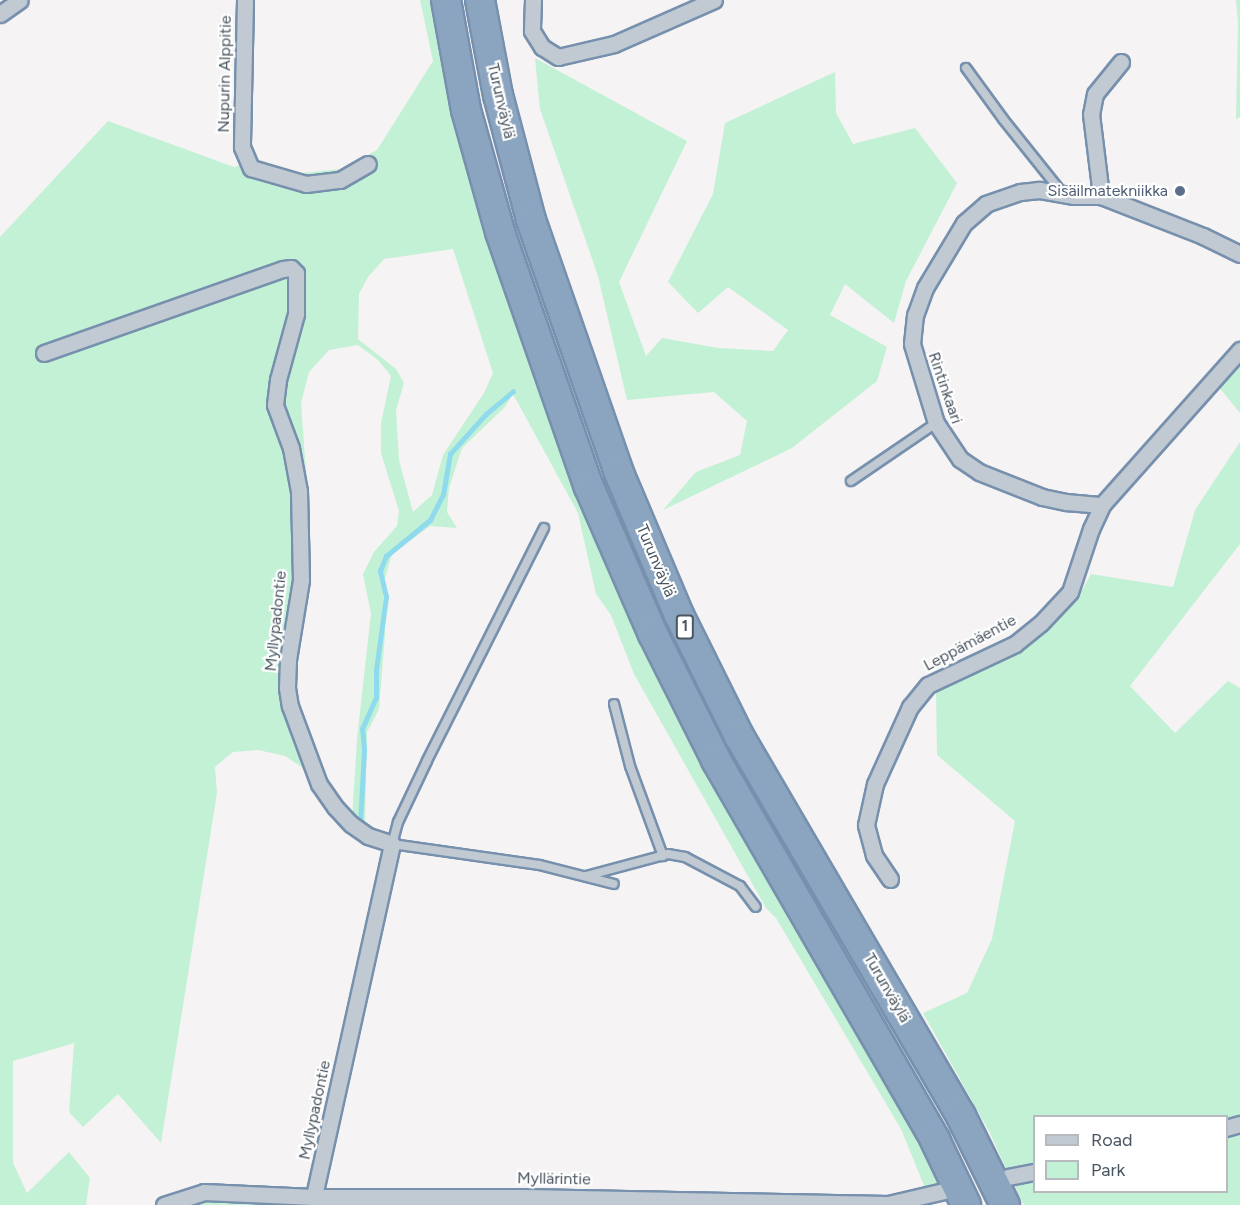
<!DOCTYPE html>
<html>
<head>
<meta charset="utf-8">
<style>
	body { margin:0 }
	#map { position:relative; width:1240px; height:1205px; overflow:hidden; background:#f5f3f3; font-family:Figtree,sans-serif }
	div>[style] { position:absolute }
	.green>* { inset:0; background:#c3f1d5 }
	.stream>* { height:4.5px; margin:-2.25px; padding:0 2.25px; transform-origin:2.25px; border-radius:2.25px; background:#90daee }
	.roads { filter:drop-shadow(2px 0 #7690ad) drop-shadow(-2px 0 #7690ad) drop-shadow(0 2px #7690ad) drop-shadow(0 -2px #7690ad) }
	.lane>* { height:8px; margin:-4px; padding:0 4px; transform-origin:4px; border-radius:4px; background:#c1cad2 }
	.street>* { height:15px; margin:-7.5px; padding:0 7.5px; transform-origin:7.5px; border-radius:7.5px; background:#c1cad2 }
	.highway>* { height:28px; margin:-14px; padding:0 14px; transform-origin:14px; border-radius:14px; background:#8ba5c1 }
	.dots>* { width:16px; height:16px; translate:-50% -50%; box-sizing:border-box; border:3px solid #fff; border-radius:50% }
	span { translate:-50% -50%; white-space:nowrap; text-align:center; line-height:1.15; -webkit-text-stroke:4.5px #fff; paint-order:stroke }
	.shield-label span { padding:2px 4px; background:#fff; border:2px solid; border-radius:4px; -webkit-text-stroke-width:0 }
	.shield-label { font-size:15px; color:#4a5661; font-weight:700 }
	.street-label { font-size:16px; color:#4a5661 }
	.service-label { font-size:16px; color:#4e5e75 }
	.right { translate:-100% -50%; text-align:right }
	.legend { position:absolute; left:1033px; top:1115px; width:195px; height:78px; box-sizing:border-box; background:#fff; border:2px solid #b7bbc0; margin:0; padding:8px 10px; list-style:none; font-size:18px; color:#4a5661 }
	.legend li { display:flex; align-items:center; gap:12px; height:30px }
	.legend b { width:30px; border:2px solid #b7bbc0 }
</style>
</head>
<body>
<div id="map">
	<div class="green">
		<div style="clip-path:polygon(evenodd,420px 0,436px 0,517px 324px,558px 440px,609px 571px,656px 669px,944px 1184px,925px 1188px,901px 1129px,776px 918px,766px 908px,634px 674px,611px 615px,596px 594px,578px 513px,513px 394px,504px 408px,462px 448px,449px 488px,447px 512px,457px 528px,430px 526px,392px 554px,383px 585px,385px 634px,379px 709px,367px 732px,365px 827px,352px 819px,357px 739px,371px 614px,363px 574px,374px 552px,397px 526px,399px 511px,381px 453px,381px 423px,391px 376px,378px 360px,358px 345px,329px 350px,309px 372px,301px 403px,310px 527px,306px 587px,291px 682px,309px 772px,285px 756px,258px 750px,233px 752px,215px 767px,217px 793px,161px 1143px,118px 1094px,83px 1127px,69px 1112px,74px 1043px,13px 1061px,13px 1163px,27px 1193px,69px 1152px,90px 1178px,86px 1205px,0 1205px,0 237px,108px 121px,234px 167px,259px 160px,302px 173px,342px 169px,377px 150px,433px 61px,420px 0,453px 249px,493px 373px,484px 393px,443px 455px,432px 495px,413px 512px,399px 460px,396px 410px,404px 383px,396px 369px,358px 339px,359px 294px,368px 277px,384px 259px,453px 249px)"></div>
		<div style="clip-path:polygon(1236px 0,1240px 0,1240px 117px,1236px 119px,1238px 23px)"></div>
		<div style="clip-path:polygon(535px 58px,687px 141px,619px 282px,646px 356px,662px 338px,718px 348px,773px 351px,788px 330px,728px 287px,698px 313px,668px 282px,713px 194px,725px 123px,835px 72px,836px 113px,853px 144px,915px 128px,957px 183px,906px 281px,894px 323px,845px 284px,830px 315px,887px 347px,877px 381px,792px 448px,663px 510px,696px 472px,740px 455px,747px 421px,714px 392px,627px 400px,598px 276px,540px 109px)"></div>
		<div style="clip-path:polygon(1240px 362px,1240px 413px,1218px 386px)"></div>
		<div style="clip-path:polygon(1240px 442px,1240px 544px,1130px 686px,1175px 733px,1228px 681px,1240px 688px,1240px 1119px,1227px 1122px,1226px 1116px,1034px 1116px,1034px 1165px,1007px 1171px,989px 1131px,923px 1013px,967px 993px,992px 939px,1015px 821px,937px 755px,936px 692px,1024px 648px,1076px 601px,1091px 574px,1173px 587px,1195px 510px)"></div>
		<div style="clip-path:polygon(1240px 1131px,1240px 1205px,1024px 1205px,1013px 1182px,1034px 1177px,1034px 1192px,1226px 1192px,1227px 1135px)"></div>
		<div style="clip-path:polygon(206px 1199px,732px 1205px,183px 1205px)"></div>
	</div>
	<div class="stream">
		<div style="left:360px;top:824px;width:74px;rotate:-86.9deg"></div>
		<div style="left:364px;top:750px;width:21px;rotate:-95deg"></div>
		<div style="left:362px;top:729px;width:34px;rotate:-66deg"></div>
		<div style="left:376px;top:698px;width:28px;rotate:-90deg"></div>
		<div style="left:376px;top:670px;width:74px;rotate:-82.2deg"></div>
		<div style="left:386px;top:597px;width:27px;rotate:-103deg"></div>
		<div style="left:380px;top:571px;width:16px;rotate:-68deg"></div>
		<div style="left:386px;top:556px;width:57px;rotate:-39.3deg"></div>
		<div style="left:430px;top:520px;width:28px;rotate:-63deg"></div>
		<div style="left:443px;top:495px;width:42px;rotate:-80.3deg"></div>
		<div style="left:450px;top:454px;width:54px;rotate:-48deg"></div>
		<div style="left:486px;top:414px;width:35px;rotate:-40deg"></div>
	</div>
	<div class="roads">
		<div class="lane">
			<div style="left:966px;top:68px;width:63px;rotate:54deg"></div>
			<div style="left:1003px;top:119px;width:96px;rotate:51.3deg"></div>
			<div style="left:851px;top:481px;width:103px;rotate:-34.3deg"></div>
			<div style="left:544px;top:528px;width:261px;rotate:116.7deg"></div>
			<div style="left:427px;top:761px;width:68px;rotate:115.4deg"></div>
			<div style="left:398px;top:822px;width:23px;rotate:105deg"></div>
			<div style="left:392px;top:844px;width:149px;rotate:8.1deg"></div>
			<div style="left:540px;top:865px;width:76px;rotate:14.4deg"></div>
			<div style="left:614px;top:704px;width:64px;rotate:75.5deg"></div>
			<div style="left:630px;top:766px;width:96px;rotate:69.9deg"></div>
			<div style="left:586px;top:876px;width:85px;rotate:-15deg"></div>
			<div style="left:668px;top:854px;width:17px;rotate:10deg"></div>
			<div style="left:685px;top:857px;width:62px;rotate:27.8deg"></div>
			<div style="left:740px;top:886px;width:26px;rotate:53deg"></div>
		</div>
		<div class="street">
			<div style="left:245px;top:0;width:147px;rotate:91.2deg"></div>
			<div style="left:242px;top:147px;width:23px;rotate:67deg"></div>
			<div style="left:251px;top:168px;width:57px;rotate:16.2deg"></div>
			<div style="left:306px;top:184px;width:34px;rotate:-7deg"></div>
			<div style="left:340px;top:180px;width:32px;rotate:-30deg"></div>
			<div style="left:533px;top:0;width:31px;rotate:92deg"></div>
			<div style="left:532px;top:31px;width:19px;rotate:58deg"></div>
			<div style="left:542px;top:47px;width:19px;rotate:32deg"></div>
			<div style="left:558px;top:57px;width:57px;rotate:-13.1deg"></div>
			<div style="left:614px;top:44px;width:109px;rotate:-23.7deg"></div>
			<div style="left:0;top:14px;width:24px;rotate:-35deg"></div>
			<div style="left:1121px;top:62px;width:41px;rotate:129.1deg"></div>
			<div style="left:1095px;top:94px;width:20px;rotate:101deg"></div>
			<div style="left:1091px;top:114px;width:83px;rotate:83deg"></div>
			<div style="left:1101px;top:196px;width:110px;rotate:21.4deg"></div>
			<div style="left:1203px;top:236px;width:41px;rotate:25.9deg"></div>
			<div style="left:1101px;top:196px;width:27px;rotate:180deg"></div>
			<div style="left:1074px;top:196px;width:36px;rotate:-170deg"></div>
			<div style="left:1039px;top:190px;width:19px;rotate:174deg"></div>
			<div style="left:1020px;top:192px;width:36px;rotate:161deg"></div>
			<div style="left:986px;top:204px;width:29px;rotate:139deg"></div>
			<div style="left:964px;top:223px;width:76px;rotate:121deg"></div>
			<div style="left:925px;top:288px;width:29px;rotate:110deg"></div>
			<div style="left:915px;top:315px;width:29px;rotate:96deg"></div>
			<div style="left:912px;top:344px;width:83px;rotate:73.1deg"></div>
			<div style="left:936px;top:423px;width:43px;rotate:56.3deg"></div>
			<div style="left:960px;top:459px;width:23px;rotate:34deg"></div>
			<div style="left:979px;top:472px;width:68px;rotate:21.6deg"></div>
			<div style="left:1042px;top:497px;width:25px;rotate:12deg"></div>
			<div style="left:1066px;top:502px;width:36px;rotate:5deg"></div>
			<div style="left:44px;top:353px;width:253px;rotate:-19.4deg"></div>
			<div style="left:283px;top:269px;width:8px;rotate:-7deg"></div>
			<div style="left:291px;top:268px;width:7px;rotate:45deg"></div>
			<div style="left:296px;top:273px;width:41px;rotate:90deg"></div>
			<div style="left:296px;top:314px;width:68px;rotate:105.3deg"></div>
			<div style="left:278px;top:380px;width:25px;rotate:97deg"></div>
			<div style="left:275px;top:405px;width:46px;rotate:69.6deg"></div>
			<div style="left:291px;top:448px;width:44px;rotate:79.5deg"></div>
			<div style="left:299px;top:491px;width:89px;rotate:88.7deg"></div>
			<div style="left:301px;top:580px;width:80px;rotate:99.3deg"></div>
			<div style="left:288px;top:659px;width:29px;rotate:92deg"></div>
			<div style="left:287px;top:688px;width:18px;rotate:81deg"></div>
			<div style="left:290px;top:706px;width:83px;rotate:69.6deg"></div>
			<div style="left:319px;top:784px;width:28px;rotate:55deg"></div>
			<div style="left:335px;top:807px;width:23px;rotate:47deg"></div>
			<div style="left:351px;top:824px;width:21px;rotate:35deg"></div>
			<div style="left:368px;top:836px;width:25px;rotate:18deg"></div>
			<div style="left:392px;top:844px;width:362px;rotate:102.5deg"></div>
			<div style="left:890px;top:879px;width:29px;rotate:-124deg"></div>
			<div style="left:874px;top:855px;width:31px;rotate:-105deg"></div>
			<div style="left:866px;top:825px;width:42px;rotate:-77.6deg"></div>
			<div style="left:875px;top:784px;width:85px;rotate:-65.6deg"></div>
			<div style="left:910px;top:707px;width:28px;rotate:-51deg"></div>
			<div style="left:928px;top:685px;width:96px;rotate:-25.2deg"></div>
			<div style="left:1015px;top:644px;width:33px;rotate:-39deg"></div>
			<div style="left:1041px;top:623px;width:42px;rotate:-46.9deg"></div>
			<div style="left:1070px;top:592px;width:66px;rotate:-71.6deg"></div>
			<div style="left:1091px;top:529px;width:26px;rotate:-65deg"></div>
			<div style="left:1102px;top:505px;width:208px;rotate:-48.3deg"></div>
			<div style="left:1226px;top:1128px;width:15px;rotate:-16deg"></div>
			<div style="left:1008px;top:1177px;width:26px;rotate:-11deg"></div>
			<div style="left:164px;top:1205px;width:42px;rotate:-18deg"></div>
			<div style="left:204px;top:1192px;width:110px;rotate:2.6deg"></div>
			<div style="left:314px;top:1197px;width:210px"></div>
			<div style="left:524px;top:1197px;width:364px;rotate:1.1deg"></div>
			<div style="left:888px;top:1204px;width:57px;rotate:-13.1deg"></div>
		</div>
		<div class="highway">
			<div style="left:446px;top:0;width:112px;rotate:79.7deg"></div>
			<div style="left:466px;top:110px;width:127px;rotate:74.4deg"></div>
			<div style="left:500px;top:232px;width:270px;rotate:70.8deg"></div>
			<div style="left:589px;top:487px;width:160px;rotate:66.5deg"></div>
			<div style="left:653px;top:634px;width:141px;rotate:63.4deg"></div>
			<div style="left:716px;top:760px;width:439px;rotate:60deg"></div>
			<div style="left:935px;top:1140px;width:72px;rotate:64.5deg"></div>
			<div style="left:480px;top:0;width:97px;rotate:79.3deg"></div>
			<div style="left:498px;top:95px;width:129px;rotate:75.2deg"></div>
			<div style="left:531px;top:220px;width:268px;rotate:70.8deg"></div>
			<div style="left:619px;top:473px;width:154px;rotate:67.1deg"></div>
			<div style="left:679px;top:615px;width:135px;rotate:63.6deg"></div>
			<div style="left:739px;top:736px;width:440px;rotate:59.7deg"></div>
			<div style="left:961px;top:1116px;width:99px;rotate:63.7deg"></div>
		</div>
	</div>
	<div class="dots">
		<div style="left:1180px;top:191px;background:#5c6f8a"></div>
	</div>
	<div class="shield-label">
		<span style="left:685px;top:627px">1</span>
	</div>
	<div class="street-label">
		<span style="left:225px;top:74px;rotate:-89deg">Nupurin Alppitie</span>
		<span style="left:501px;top:101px;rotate:77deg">Turunväylä</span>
		<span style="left:945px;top:388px;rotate:71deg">Rintinkaari</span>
		<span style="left:656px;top:561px;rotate:67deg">Turunväylä</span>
		<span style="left:276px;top:621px;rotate:-84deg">Myllypadontie</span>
		<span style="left:970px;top:643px;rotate:-28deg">Leppämäentie</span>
		<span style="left:887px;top:988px;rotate:60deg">Turunväylä</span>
		<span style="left:315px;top:1110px;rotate:-78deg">Myllypadontie</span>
		<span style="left:554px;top:1179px;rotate:1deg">Myllärintie</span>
	</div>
	<div class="service-label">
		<span class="right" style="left:1168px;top:191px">Sisäilmatekniikka</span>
	</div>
	<ul class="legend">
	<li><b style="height:8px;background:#c1cad2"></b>Road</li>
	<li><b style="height:16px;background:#c3f1d5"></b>Park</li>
	</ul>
</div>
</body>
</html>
